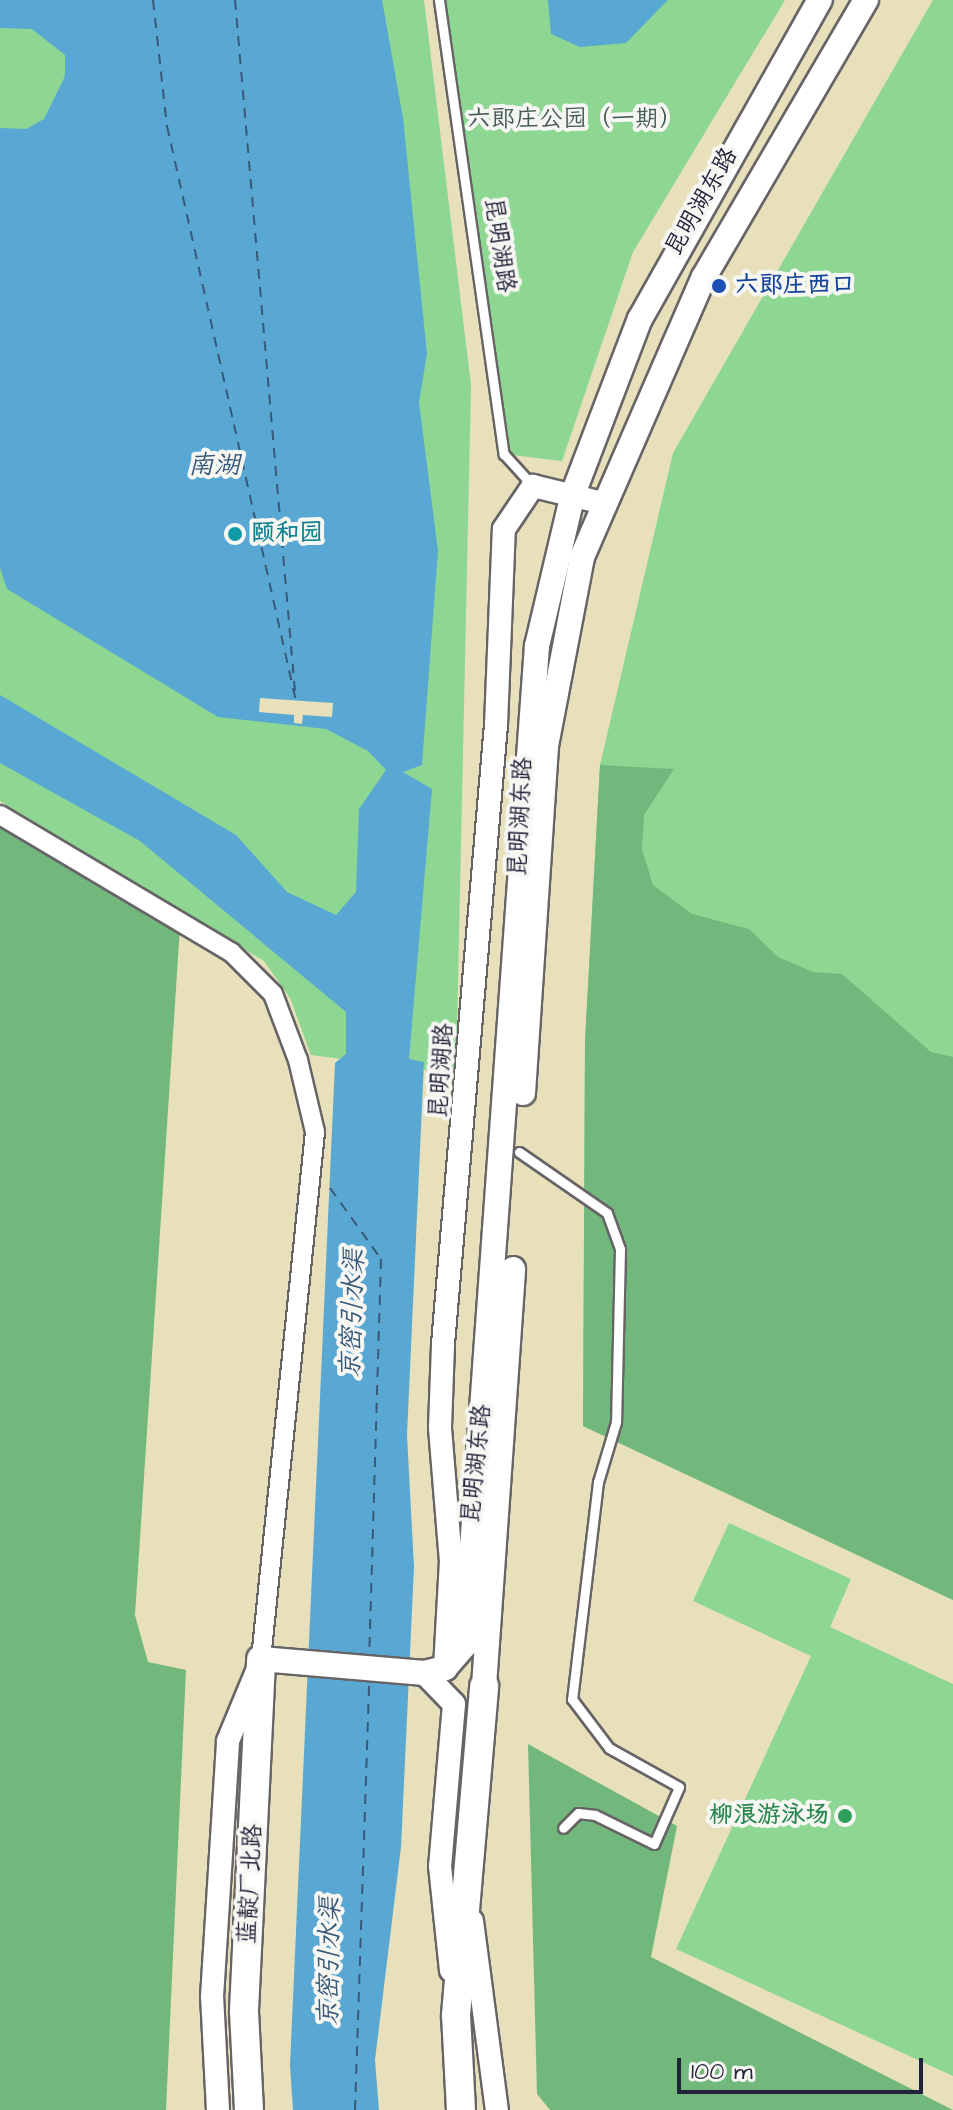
<!DOCTYPE html>
<html>
<head>
<meta charset="utf-8">
<style>
	body { margin:0 }
	#map { position:relative; width:953px; height:2110px; overflow:hidden; background:#e7e0ba; font-family:"Architects Daughter","LXGW WenKai TC",sans-serif }
	div>[style] { position:absolute }
	.green>* { inset:0; background:#8dd793 }
	.forest>* { inset:0; background:#72b87d }
	.water>* { inset:0; background:#59a8d3 }
	.pier>* { inset:0; background:#e7e0ba }
	.ferry>* { height:2px; margin-top:-1px; transform-origin:0; background:repeating-linear-gradient(90deg,#385878 0 10px,transparent 0 18px) }
	.roads { filter:drop-shadow(2px 0 #676467) drop-shadow(-2px 0 #676467) drop-shadow(0 2px #676467) drop-shadow(0 -2px #676467) }
	.service>* { height:9px; margin:-4.5px; padding:0 4.5px; transform-origin:4.5px; border-radius:4.5px; background:#fff }
	.minor>* { height:18px; margin:-9px; padding:0 9px; transform-origin:9px; border-radius:9px; background:#fff }
	.tertiary>* { height:22px; margin:-11px; padding:0 11px; transform-origin:11px; border-radius:11px; background:#fff }
	.secondary>* { height:24px; margin:-12px; padding:0 12px; transform-origin:12px; border-radius:12px; background:#fff }
	.trunk>* { height:28px; margin:-14px; padding:0 14px; transform-origin:14px; border-radius:14px; background:#fff }
	.dots>* { width:22px; height:22px; translate:-50% -50%; box-sizing:border-box; border:4px solid #f6f6f2; border-radius:50% }
	span { translate:-50% -50%; white-space:nowrap; text-align:center; line-height:1.15; -webkit-text-stroke:8px #f6f6f2; paint-order:stroke }
	.park-label { font-size:24px; color:#425855 }
	.street-label { font-size:24px; color:#22223b }
	.transit-label { font-size:24px; color:#164399; font-weight:700 }
	.left { translate:0 -50%; text-align:left }
	.culture-label { font-size:24px; color:#0d838f; font-weight:700 }
	.leisure-label { font-size:24px; color:#27864d; font-weight:700 }
	.right { translate:-100% -50%; text-align:right }
	.water-label { font-size:26px; color:#385878; font-style:italic }
	.scale { position:absolute; left:677px; top:2058px; width:246px; height:36px; box-sizing:border-box; border:4px solid #22223b; border-top:0; padding-left:10px; font-size:24px; line-height:28px; white-space:nowrap; color:#22223b; -webkit-text-stroke:6px #f6f6f2; paint-order:stroke }
</style>
</head>
<body>
<div id="map">
	<div class="green">
		<div style="clip-path:polygon(0 0,424px 0,471px 385px,456px 1074px,311px 1055px,290px 998px,264px 961px,0 801px)"></div>
		<div style="clip-path:polygon(439px 0,785px 0,633px 252px,562px 461px,504px 454px)"></div>
		<div style="clip-path:polygon(933px 0,953px 0,953px 1600px,583px 1426px,585px 1041px,600px 765px,673px 453px)"></div>
		<div style="clip-path:polygon(729px 1523px,851px 1579px,830px 1627px,953px 1684px,953px 2076px,676px 1949px,811px 1656px,693px 1601px)"></div>
	</div>
	<div class="forest">
		<div style="clip-path:polygon(600px 765px,674px 769px,644px 815px,642px 849px,653px 885px,692px 914px,749px 929px,778px 957px,813px 972px,842px 974px,931px 1052px,953px 1057px,953px 1600px,583px 1426px,585px 1041px)"></div>
		<div style="clip-path:polygon(0 819px,180px 927px,135px 1615px,148px 1662px,186px 1670px,166px 2110px,0 2110px)"></div>
		<div style="clip-path:polygon(528px 1744px,677px 1826px,651px 1957px,953px 2110px,550px 2110px,537px 2094px)"></div>
	</div>
	<div class="water">
		<div style="clip-path:polygon(0 0,382px 0,403px 118px,427px 354px,419px 402px,438px 551px,422px 765px,403px 772px,432px 789px,409px 1059px,424px 1062px,407px 1435px,414px 1567px,401px 1847px,375px 2060px,379px 2110px,293px 2110px,290px 2065px,335px 1063px,346px 1054px,346px 1012px,140px 841px,0 763px,0 695px,236px 835px,287px 892px,336px 915px,356px 892px,359px 809px,386px 770px,368px 751px,326px 729px,218px 717px,7px 589px,0 568px,0 128px,26px 129px,44px 119px,65px 76px,65px 55px,32px 29px,0 28px)"></div>
		<div style="clip-path:polygon(548px 0,668px 0,626px 43px,580px 47px,551px 34px)"></div>
	</div>
	<div class="pier">
		<div style="clip-path:polygon(260px 698px,333px 703px,332px 717px,303px 715px,302px 724px,294px 723px,294px 715px,259px 712px)"></div>
	</div>
	<div class="ferry">
		<div style="left:153px;top:0;width:127px;rotate:83.7deg"></div>
		<div style="left:167px;top:126px;width:589px;rotate:77.36deg"></div>
		<div style="left:235px;top:0;width:695px;rotate:85.04deg"></div>
		<div style="left:330px;top:1188px;width:87px;rotate:54.3deg"></div>
		<div style="left:381px;top:1259px;width:398px;rotate:91.7deg"></div>
		<div style="left:355px;top:2110px;width:431px;rotate:-88.1deg"></div>
	</div>
	<div class="roads">
		<div class="service">
			<div style="left:439px;top:0;width:459px;rotate:81.9deg"></div>
			<div style="left:504px;top:454px;width:43px;rotate:47.8deg"></div>
			<div style="left:519px;top:1152px;width:107px;rotate:34.7deg"></div>
			<div style="left:607px;top:1213px;width:38px;rotate:70deg"></div>
			<div style="left:620px;top:1249px;width:173px;rotate:91.3deg"></div>
			<div style="left:616px;top:1422px;width:63px;rotate:106.7deg"></div>
			<div style="left:598px;top:1482px;width:219px;rotate:96.8deg"></div>
			<div style="left:572px;top:1699px;width:61px;rotate:52.9deg"></div>
			<div style="left:609px;top:1748px;width:80px;rotate:29.1deg"></div>
			<div style="left:679px;top:1787px;width:62px;rotate:113.7deg"></div>
			<div style="left:654px;top:1844px;width:66px;rotate:-153.8deg"></div>
			<div style="left:595px;top:1815px;width:17px;rotate:-173deg"></div>
			<div style="left:578px;top:1813px;width:21px;rotate:135deg"></div>
		</div>
		<div class="minor">
			<div style="left:0;top:815px;width:269px;rotate:30.7deg"></div>
			<div style="left:231px;top:952px;width:59px;rotate:45deg"></div>
			<div style="left:273px;top:994px;width:71px;rotate:69.3deg"></div>
			<div style="left:298px;top:1060px;width:74px;rotate:76.7deg"></div>
			<div style="left:315px;top:1132px;width:530px;rotate:95.85deg"></div>
		</div>
		<div class="tertiary">
			<div style="left:445px;top:1668px;width:106px;rotate:-86.8deg"></div>
			<div style="left:451px;top:1562px;width:135px;rotate:-94.7deg"></div>
			<div style="left:440px;top:1427px;width:83px;rotate:-87.9deg"></div>
			<div style="left:443px;top:1344px;width:621px;rotate:-85.11deg"></div>
			<div style="left:496px;top:725px;width:196px;rotate:-87.7deg"></div>
			<div style="left:504px;top:529px;width:52px;rotate:-56deg"></div>
			<div style="left:533px;top:486px;width:72px;rotate:13.7deg"></div>
			<div style="left:424px;top:1673px;width:43px;rotate:45.9deg"></div>
			<div style="left:454px;top:1704px;width:163px;rotate:94.9deg"></div>
			<div style="left:440px;top:1866px;width:105px;rotate:84deg"></div>
			<div style="left:472px;top:1921px;width:191px;rotate:82.5deg"></div>
			<div style="left:218px;top:2110px;width:113px;rotate:-93deg"></div>
			<div style="left:212px;top:1997px;width:256px;rotate:-86.4deg"></div>
			<div style="left:228px;top:1741px;width:76px;rotate:-67.5deg"></div>
		</div>
		<div class="secondary">
			<div style="left:523px;top:1093px;width:348px;rotate:-86.2deg"></div>
			<div style="left:546px;top:746px;width:192px;rotate:-79.2deg"></div>
			<div style="left:582px;top:557px;width:305px;rotate:-66.5deg"></div>
			<div style="left:704px;top:277px;width:321px;rotate:-59.7deg"></div>
			<div style="left:261px;top:1659px;width:164px;rotate:4.9deg"></div>
			<div style="left:424px;top:1673px;width:22px;rotate:-13deg"></div>
			<div style="left:445px;top:1668px;width:30px;rotate:-49deg"></div>
			<div style="left:465px;top:1645px;width:1002px;rotate:-85.88deg"></div>
			<div style="left:537px;top:646px;width:156px;rotate:-76.7deg"></div>
			<div style="left:573px;top:494px;width:187px;rotate:-69.1deg"></div>
			<div style="left:640px;top:319px;width:366px;rotate:-60.6deg"></div>
			<div style="left:484px;top:1686px;width:418px;rotate:-86deg"></div>
		</div>
		<div class="trunk">
			<div style="left:249px;top:2110px;width:100px;rotate:-92.9deg"></div>
			<div style="left:244px;top:2010px;width:351px;rotate:-87.2deg"></div>
			<div style="left:461px;top:2110px;width:95px;rotate:-93deg"></div>
			<div style="left:456px;top:2015px;width:330px;rotate:-85.1deg"></div>
		</div>
	</div>
	<div class="dots">
		<div style="left:719px;top:286px;background:#1a4fb4"></div>
		<div style="left:235px;top:534px;background:#0f9aa8"></div>
		<div style="left:845px;top:1816px;background:#2e9e5b"></div>
	</div>
	<div class="park-label">
		<span style="left:575px;top:120px">六郎庄公园（一期）</span>
	</div>
	<div class="street-label">
		<span style="left:702px;top:202px;rotate:-60deg">昆明湖东路</span>
		<span style="left:499px;top:245px;rotate:82deg">昆明湖路</span>
		<span style="left:521px;top:817px;rotate:-87deg">昆明湖东路</span>
		<span style="left:442px;top:1071px;rotate:-86deg">昆明湖路</span>
		<span style="left:477px;top:1464px;rotate:-84deg">昆明湖东路</span>
		<span style="left:251px;top:1884px;rotate:-87deg">蓝靛厂北路</span>
	</div>
	<div class="transit-label">
		<span class="left" style="left:735px;top:286px">六郎庄西口</span>
	</div>
	<div class="culture-label">
		<span class="left" style="left:251px;top:534px">颐和园</span>
	</div>
	<div class="leisure-label">
		<span class="right" style="left:829px;top:1816px">柳浪游泳场</span>
	</div>
	<div class="water-label">
		<span style="left:214px;top:466px">南湖</span>
		<span style="left:353px;top:1314px;rotate:-88deg">京密引水渠</span>
		<span style="left:330px;top:1962px;rotate:-89deg">京密引水渠</span>
	</div>
	<div class="scale">100 m</div>
</div>
</body>
</html>
